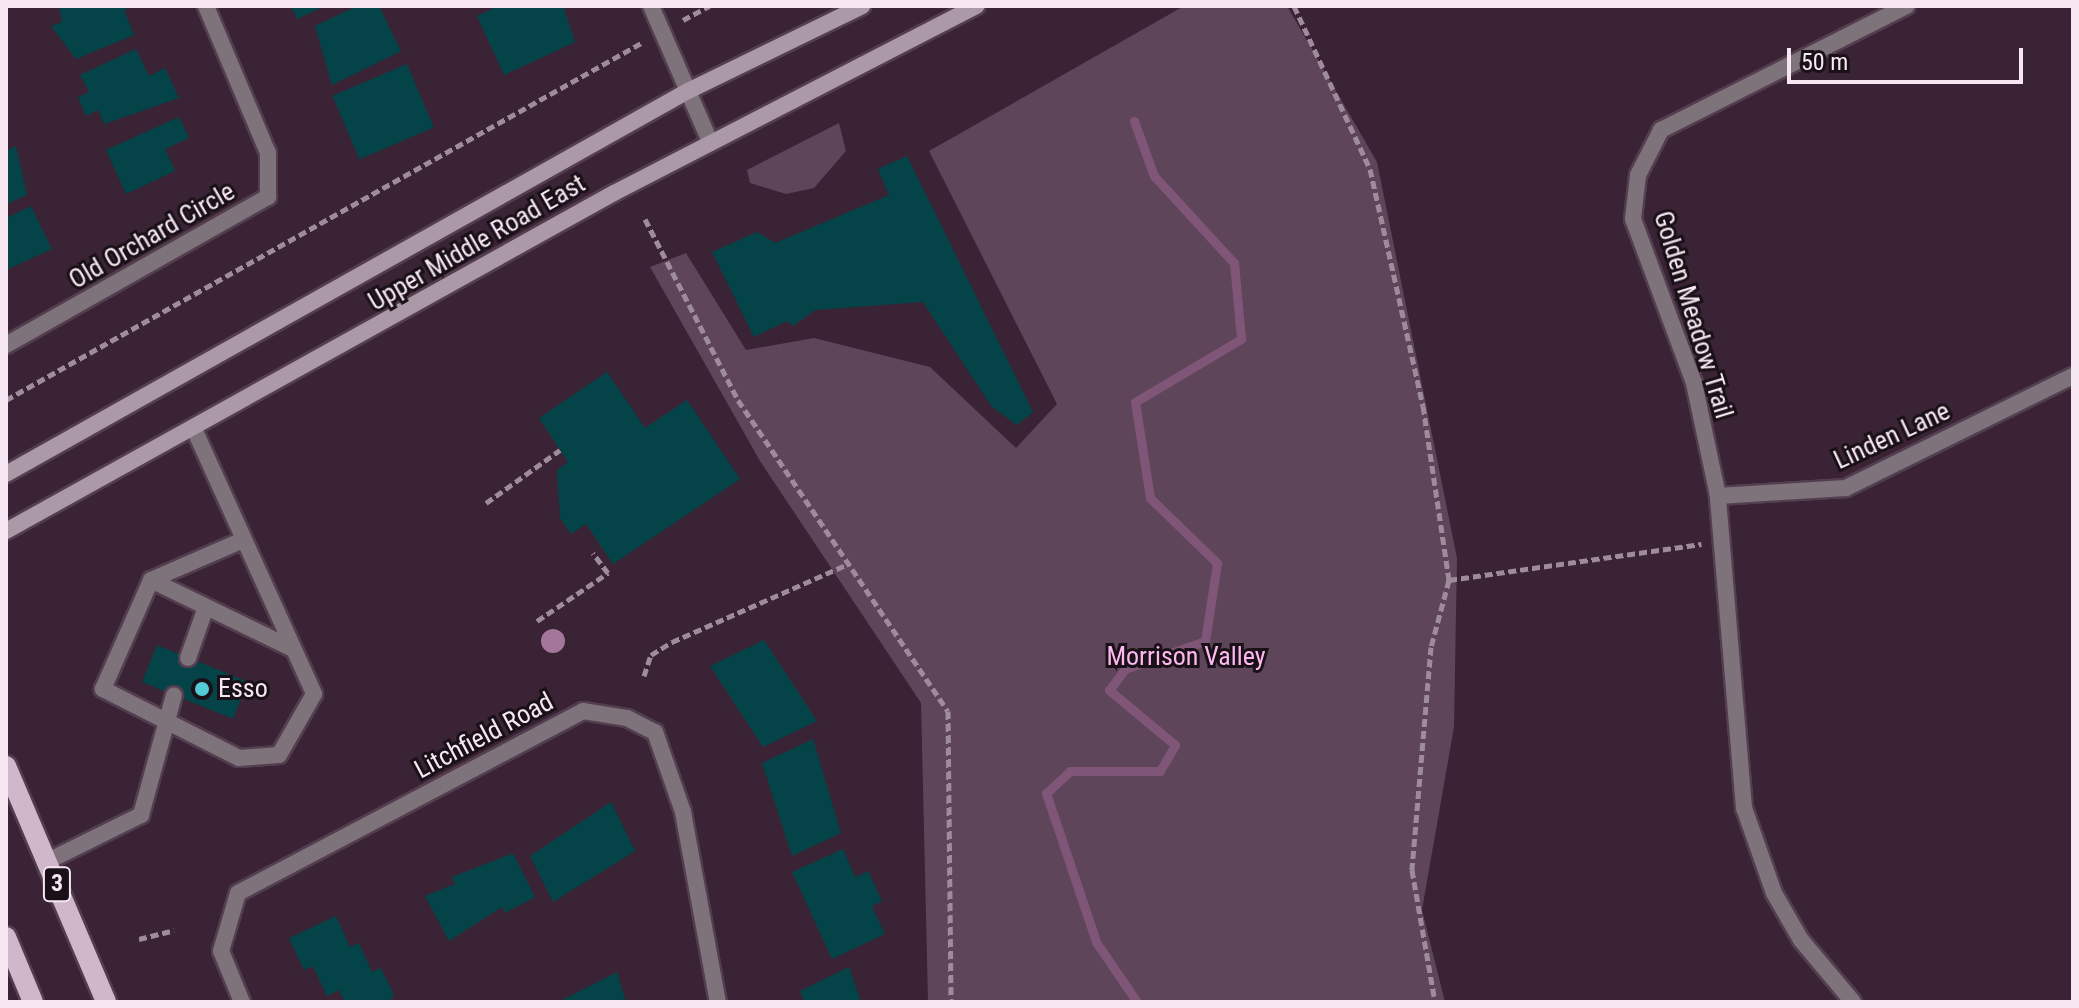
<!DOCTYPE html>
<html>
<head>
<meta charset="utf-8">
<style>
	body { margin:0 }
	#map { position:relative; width:2079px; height:1008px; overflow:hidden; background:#392335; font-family:"Roboto Condensed",sans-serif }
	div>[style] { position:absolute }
	.green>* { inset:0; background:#5e4559 }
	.stream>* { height:9px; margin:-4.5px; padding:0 4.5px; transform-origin:4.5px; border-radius:4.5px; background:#805678 }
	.building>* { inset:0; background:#044449; transform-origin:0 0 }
	.path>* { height:5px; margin-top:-2.5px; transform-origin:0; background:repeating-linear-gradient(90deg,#9f8c9b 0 8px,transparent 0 12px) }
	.roads { filter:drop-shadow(2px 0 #533e4f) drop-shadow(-2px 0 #533e4f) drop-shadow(0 2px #533e4f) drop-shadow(0 -2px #533e4f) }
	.service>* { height:16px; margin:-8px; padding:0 8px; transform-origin:8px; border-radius:8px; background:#7e727b }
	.minor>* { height:16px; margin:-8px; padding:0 8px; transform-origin:8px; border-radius:8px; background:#7e727b }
	.tertiary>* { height:16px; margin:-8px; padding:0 8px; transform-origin:8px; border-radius:8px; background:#7e727b }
	.secondary>* { height:16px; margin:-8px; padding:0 8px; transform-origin:8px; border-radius:8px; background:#ac99a8 }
	.primary>* { height:20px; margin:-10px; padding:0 10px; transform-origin:10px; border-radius:10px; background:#d0b8ca }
	.trees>* { width:24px; height:24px; margin:-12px; border-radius:50%; background:#a5769b }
	.dots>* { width:22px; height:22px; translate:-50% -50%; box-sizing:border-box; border:4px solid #1a1118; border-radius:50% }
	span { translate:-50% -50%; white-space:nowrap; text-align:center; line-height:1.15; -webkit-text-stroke:6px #1a1118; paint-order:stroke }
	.shield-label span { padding:2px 6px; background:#1a1118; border:2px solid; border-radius:6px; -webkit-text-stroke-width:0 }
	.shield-label { font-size:24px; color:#f6e7f2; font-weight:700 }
	.street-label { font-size:26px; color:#f6e7f2 }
	.park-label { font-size:26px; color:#fdb9ef }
	.poi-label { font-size:26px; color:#f6e7f2 }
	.left { translate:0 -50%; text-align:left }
	.frame { position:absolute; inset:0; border:8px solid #f6e7f2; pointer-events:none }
	.scale { position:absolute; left:1787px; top:48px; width:236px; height:36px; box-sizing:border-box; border:4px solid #f6e7f2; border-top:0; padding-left:10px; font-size:24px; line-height:28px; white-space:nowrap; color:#f6e7f2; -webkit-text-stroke:6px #1a1118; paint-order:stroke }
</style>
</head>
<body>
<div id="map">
	<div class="green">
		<div style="clip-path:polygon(1184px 6px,1287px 6px,1377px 162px,1457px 558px,1454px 727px,1422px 910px,1445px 1002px,928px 1002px,921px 703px,760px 461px,650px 267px,686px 253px,746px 350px,814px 338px,930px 367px,1016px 448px,1057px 404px,929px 151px)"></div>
		<div style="clip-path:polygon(839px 123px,846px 151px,814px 188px,786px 194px,750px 183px,747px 170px)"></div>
	</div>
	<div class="stream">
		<div style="left:1134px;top:121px;width:59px;rotate:70deg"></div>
		<div style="left:1154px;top:176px;width:118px;rotate:47.4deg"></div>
		<div style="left:1234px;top:263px;width:76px;rotate:84.7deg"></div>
		<div style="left:1241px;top:339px;width:123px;rotate:149.3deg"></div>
		<div style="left:1135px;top:402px;width:97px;rotate:81.1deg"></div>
		<div style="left:1150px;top:498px;width:93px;rotate:44.1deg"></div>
		<div style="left:1217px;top:563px;width:79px;rotate:98.7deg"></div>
		<div style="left:1205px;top:641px;width:85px;rotate:160.7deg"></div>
		<div style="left:1125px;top:669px;width:26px;rotate:127deg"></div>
		<div style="left:1109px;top:690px;width:86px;rotate:39.8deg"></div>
		<div style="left:1175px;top:745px;width:30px;rotate:120deg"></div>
		<div style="left:1160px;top:771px;width:90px;rotate:180deg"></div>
		<div style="left:1070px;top:771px;width:33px;rotate:137deg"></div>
		<div style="left:1046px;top:793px;width:157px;rotate:71.4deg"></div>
		<div style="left:1096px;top:942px;width:73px;rotate:55.7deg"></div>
	</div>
	<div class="building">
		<div style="clip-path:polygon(59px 6px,133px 6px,124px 10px,134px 35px,76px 59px,51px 26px,62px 22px)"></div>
		<div style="clip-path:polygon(291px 6px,325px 6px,297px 19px)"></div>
		<div style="clip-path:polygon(357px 6px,379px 6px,401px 51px,332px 85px,315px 26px)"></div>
		<div style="clip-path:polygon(498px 6px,563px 6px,575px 42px,504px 75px,477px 16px)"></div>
		<div style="clip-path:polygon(136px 49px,149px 76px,165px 68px,179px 98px,104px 124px,98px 110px,86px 116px,78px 97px,89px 92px,80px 75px)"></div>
		<div style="left:407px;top:64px;width:69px;height:81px;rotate:67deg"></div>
		<div style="clip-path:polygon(179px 117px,189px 138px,165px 149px,175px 171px,126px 194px,106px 150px)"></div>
		<div style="clip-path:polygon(16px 146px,27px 195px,6px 204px,6px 151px)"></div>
		<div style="clip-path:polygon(907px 156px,1033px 412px,1017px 425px,992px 407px,923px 302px,815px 310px,793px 326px,787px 321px,754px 337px,712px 252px,757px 232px,775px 243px,889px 195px,878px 169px)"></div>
		<div style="clip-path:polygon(31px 206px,52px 249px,6px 270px,6px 218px)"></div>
		<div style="clip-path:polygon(607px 372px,645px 428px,687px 400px,740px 479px,613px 564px,586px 524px,571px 534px,560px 518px,557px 470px,568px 462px,539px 418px)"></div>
		<div style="clip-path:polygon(764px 640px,817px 721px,763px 747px,710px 666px)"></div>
		<div style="left:157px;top:645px;width:98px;height:40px;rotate:22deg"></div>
		<div style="clip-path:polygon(813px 739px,841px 833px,792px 856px,762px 763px)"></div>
		<div style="clip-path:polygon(611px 802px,635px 851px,553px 902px,530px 856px)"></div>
		<div style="clip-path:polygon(843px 849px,855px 877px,868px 871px,882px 901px,872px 906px,885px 934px,832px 959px,792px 872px)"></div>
		<div style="clip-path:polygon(513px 853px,535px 897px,505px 913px,502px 907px,449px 941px,425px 896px,455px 884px,452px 877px)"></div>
		<div style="clip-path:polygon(336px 916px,350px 947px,359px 943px,372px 972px,381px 968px,394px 995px,389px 1002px,345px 1002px,339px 990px,327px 996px,313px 966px,304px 970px,289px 938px)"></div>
		<div style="clip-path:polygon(849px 967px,861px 1002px,804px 1002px,800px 991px)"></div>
		<div style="clip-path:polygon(617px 972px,626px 1002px,558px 1002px)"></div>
	</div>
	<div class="path">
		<div style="left:1294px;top:6px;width:180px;rotate:65deg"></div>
		<div style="left:1370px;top:169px;width:243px;rotate:77.4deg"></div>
		<div style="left:1423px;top:406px;width:176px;rotate:81.5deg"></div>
		<div style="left:1449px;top:580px;width:69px;rotate:105deg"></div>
		<div style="left:1431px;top:647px;width:224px;rotate:94.9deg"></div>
		<div style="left:1412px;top:870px;width:134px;rotate:80.1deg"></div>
		<div style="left:683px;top:20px;width:30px;rotate:-28deg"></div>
		<div style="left:645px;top:219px;width:203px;rotate:62.8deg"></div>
		<div style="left:738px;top:400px;width:375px;rotate:56deg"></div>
		<div style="left:948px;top:711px;width:291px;rotate:89.4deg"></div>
		<div style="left:6px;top:400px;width:731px;rotate:-29.34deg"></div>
		<div style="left:486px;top:503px;width:91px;rotate:-35.6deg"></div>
		<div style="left:1449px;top:580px;width:255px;rotate:-8.1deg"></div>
		<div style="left:537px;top:621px;width:86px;rotate:-34.1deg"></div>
		<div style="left:608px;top:573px;width:25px;rotate:-127deg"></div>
		<div style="left:644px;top:676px;width:22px;rotate:-72deg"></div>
		<div style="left:651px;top:655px;width:25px;rotate:-32deg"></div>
		<div style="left:672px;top:642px;width:190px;rotate:-23.9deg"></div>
		<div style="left:139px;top:939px;width:36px;rotate:-14deg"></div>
	</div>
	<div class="roads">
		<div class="service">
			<div style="left:194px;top:429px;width:291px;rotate:65.6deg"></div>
			<div style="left:314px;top:694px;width:70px;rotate:119.8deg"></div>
			<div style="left:279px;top:755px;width:40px;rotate:175.7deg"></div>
			<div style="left:239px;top:758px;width:153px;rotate:-153.1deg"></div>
			<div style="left:103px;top:689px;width:119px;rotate:-66.2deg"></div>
			<div style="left:151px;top:580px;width:100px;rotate:-23.5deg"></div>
			<div style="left:151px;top:580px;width:158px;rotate:25.9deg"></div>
			<div style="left:188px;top:658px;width:54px;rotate:-70.6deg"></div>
			<div style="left:48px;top:861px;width:104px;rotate:-26.3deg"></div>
			<div style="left:141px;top:815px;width:124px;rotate:-74.6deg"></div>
		</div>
		<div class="minor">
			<div style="left:6px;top:345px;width:301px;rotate:-29.5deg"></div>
			<div style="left:268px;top:197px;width:44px;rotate:-90deg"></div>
			<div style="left:268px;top:153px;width:160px;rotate:-112.9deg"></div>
			<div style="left:1718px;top:496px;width:128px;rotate:-3.6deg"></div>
			<div style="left:1846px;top:488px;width:253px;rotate:-26.3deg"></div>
			<div style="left:242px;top:1002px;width:55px;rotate:-112.4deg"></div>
			<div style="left:221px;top:951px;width:60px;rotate:-73.7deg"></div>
			<div style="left:238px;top:893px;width:390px;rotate:-27.8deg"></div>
			<div style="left:583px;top:711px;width:45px;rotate:9deg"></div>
			<div style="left:627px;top:718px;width:31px;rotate:27deg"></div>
			<div style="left:655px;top:732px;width:85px;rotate:70.7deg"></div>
			<div style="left:683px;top:812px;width:193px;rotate:79.6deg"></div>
			<div style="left:1853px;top:1002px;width:81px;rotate:-130deg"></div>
			<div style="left:1801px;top:940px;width:54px;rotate:-119.9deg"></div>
			<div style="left:1774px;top:893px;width:90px;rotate:-109.4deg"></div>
			<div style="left:1744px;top:808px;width:313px;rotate:-94.8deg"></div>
			<div style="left:1718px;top:496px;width:116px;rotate:-102deg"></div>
			<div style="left:1694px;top:383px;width:175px;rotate:-110.4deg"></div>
			<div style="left:1633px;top:219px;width:44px;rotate:-83.5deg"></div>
			<div style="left:1638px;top:175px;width:51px;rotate:-62.9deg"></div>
			<div style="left:1661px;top:130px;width:275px;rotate:-26.8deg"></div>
		</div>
		<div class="tertiary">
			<div style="left:651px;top:6px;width:148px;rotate:66.5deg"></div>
		</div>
		<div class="secondary">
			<div style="left:6px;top:474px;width:782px;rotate:-29.32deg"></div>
			<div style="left:688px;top:91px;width:194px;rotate:-26deg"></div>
			<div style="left:6px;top:531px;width:696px;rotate:-29.07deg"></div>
			<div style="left:614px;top:193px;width:408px;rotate:-27.3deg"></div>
		</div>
		<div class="primary">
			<div style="left:6px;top:766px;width:256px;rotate:67deg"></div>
			<div style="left:6px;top:937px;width:70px;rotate:67.4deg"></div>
		</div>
	</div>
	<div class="trees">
		<div style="left:553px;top:641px"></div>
	</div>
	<div class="dots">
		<div style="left:202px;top:689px;background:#52cbd7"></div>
	</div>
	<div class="shield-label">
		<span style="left:57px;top:884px">3</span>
	</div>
	<div class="street-label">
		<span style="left:152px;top:236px;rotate:-30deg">Old Orchard Circle</span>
		<span style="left:477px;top:243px;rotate:-30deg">Upper Middle Road East</span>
		<span style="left:1693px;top:315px;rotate:73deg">Golden Meadow Trail</span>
		<span style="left:1892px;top:436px;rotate:-25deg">Linden Lane</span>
		<span style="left:484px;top:736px;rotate:-28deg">Litchfield Road</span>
	</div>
	<div class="park-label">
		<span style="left:1186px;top:657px">Morrison Valley</span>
	</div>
	<div class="poi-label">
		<span class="left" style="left:218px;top:689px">Esso</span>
	</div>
	<div class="frame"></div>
	<div class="scale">50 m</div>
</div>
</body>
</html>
